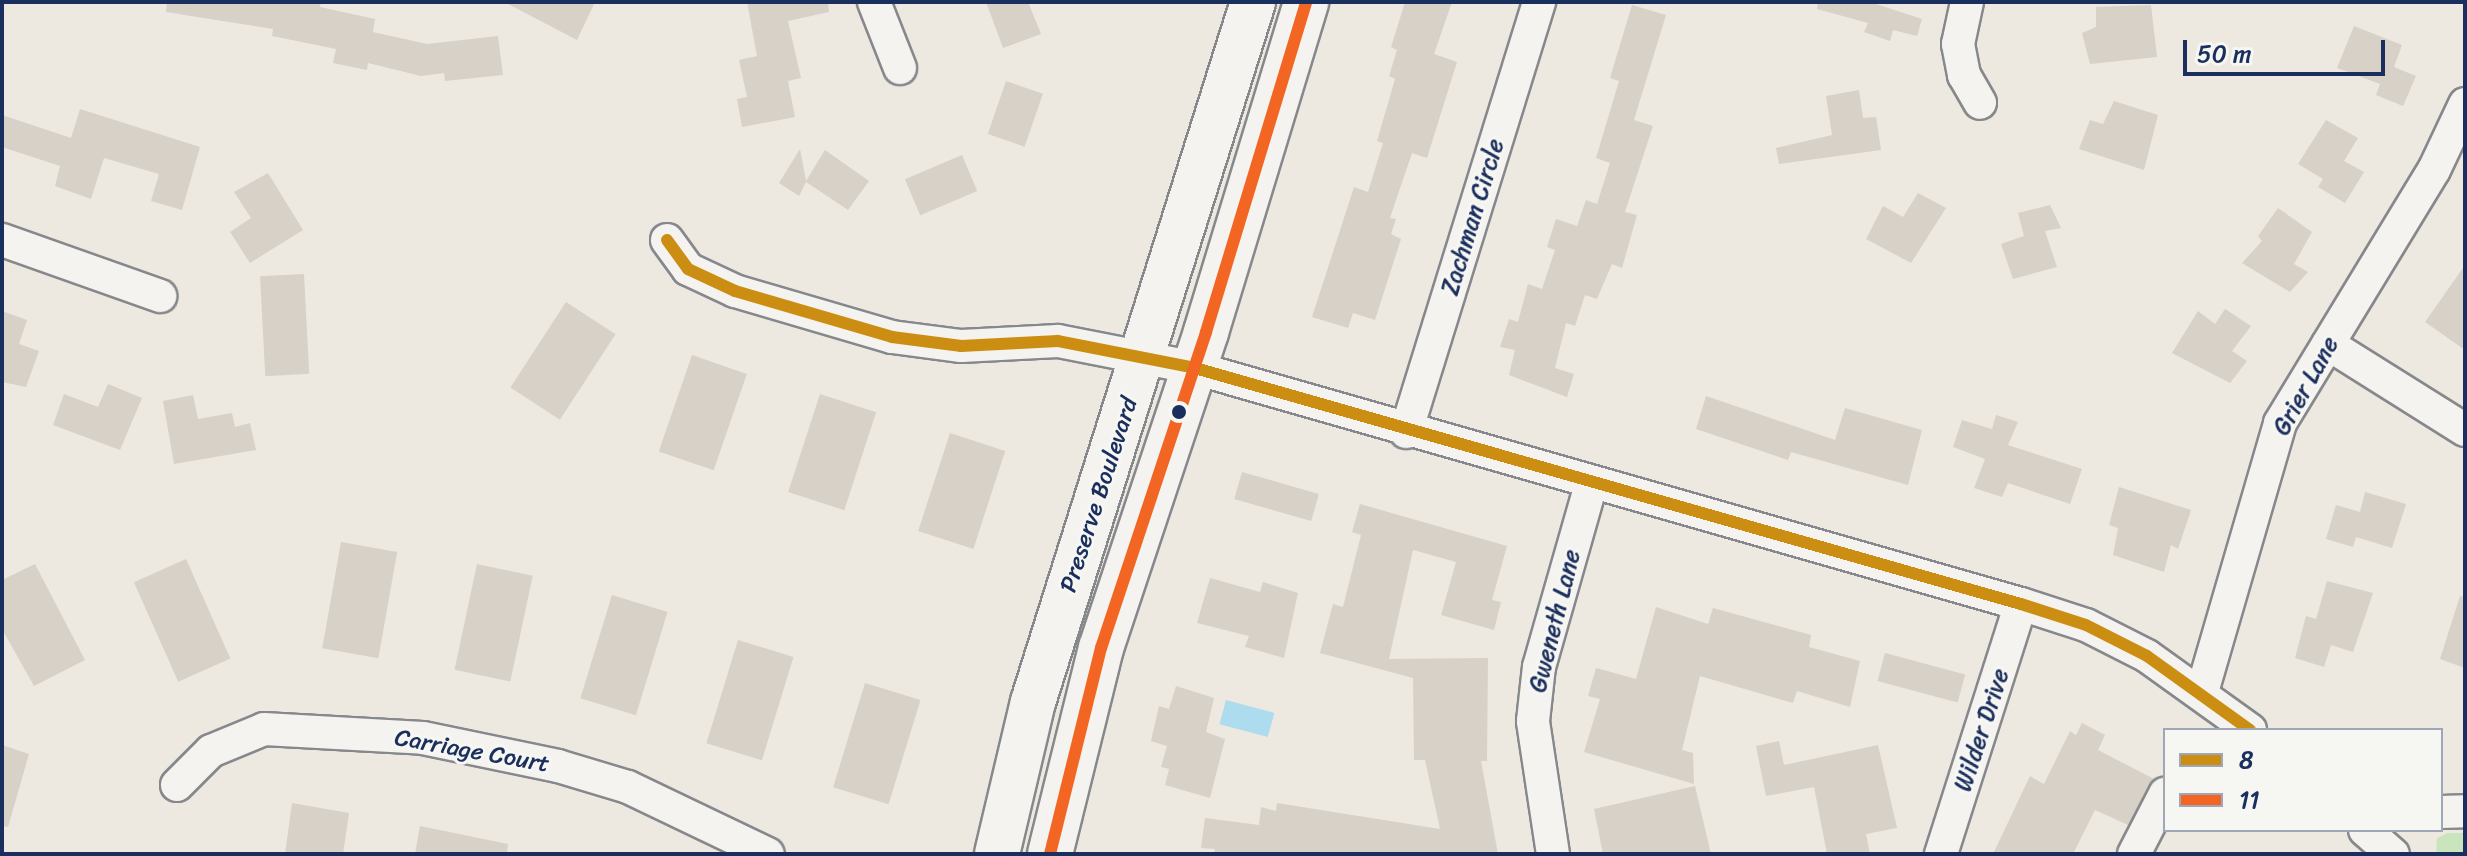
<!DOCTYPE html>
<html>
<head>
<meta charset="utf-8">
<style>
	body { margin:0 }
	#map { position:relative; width:2467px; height:856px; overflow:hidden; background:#ede9e0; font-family:Sriracha,sans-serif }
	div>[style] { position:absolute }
	.green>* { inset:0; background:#cae5be }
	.water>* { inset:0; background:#acdced; transform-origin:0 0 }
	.building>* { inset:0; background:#d7d1c7; transform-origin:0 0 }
	.roads { filter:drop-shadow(2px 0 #86888c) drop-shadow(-2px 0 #86888c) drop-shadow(0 2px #86888c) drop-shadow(0 -2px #86888c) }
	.street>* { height:32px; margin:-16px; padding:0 16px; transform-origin:16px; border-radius:16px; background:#f4f3f0 }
	.secondary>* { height:44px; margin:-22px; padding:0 22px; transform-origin:22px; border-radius:22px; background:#f4f3f0 }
	.bus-1>* { height:12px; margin:-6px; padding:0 6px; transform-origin:6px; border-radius:6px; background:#cb8e13 }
	.bus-2>* { height:12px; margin:-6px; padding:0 6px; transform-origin:6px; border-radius:6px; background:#f26522 }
	.dots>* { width:22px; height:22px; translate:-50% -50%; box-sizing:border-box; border:4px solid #f6f6f2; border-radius:50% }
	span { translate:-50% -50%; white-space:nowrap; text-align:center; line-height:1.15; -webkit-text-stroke:6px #f6f6f2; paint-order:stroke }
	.street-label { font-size:24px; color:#1b2f5e }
	.frame { position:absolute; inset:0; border:4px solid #1b2f5e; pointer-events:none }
	.legend { position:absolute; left:2163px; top:728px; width:280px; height:104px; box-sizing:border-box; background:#f6f6f2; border:2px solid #9ea6b7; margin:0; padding:10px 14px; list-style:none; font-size:24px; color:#1b2f5e }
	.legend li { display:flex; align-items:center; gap:16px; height:40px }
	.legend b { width:40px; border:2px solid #9ea6b7 }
	.scale { position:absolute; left:2183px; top:40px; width:202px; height:36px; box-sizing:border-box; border:4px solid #1b2f5e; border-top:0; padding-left:10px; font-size:24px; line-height:28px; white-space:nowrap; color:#1b2f5e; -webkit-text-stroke:6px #f6f6f2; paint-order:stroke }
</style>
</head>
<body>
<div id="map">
	<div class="green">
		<div style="clip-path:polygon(2448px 833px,2465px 833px,2465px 854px,2436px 854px,2437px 838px)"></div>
	</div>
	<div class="water">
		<div style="left:1226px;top:700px;width:50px;height:25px;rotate:15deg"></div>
	</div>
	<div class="building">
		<div style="clip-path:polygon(167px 2px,321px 2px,320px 7px,375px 19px,373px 32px,427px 44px,498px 36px,503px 75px,445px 81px,444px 73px,421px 76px,368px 63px,367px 70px,333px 63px,336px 49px,272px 36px,273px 29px,166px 12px)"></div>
		<div style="clip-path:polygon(504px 2px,595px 2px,577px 40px)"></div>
		<div style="clip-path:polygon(747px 2px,828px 2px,829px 12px,788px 21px,801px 78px,788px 81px,795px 117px,742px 127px,737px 99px,747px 97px,739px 60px,757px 56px)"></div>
		<div style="clip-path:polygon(986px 2px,1028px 2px,1041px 34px,1003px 48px)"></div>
		<div style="clip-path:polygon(1405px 2px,1452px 2px,1434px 54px,1457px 62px,1427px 158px,1412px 153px,1390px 218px,1396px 219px,1391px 234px,1401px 239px,1375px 320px,1353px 313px,1348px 328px,1312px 317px,1354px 187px,1368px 192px,1383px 143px,1377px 141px,1395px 79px,1389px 76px,1397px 50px,1391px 47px)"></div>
		<div style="clip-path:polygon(1818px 2px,1870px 2px,1922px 19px,1917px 36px,1893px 30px,1890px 41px,1864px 32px,1868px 23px,1817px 9px)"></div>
		<div style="clip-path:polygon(1632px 5px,1666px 15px,1634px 120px,1653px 126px,1625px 212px,1637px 215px,1622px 268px,1612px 264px,1597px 299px,1585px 295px,1575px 326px,1566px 323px,1555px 368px,1574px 374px,1567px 397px,1509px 375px,1515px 350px,1500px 347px,1509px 319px,1518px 322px,1528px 284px,1542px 289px,1555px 250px,1547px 247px,1556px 219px,1577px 226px,1586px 200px,1597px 204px,1610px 163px,1596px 158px,1619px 81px,1610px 78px)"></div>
		<div style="clip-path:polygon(2151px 5px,2157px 57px,2090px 64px,2082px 33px,2096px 27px,2096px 7px)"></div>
		<div style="clip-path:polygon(2354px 26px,2402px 45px,2394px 67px,2416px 76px,2403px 106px,2376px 95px,2380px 84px,2337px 68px)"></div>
		<div style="left:1006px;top:81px;width:39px;height:56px;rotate:19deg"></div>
		<div style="clip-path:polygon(1859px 90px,1863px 118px,1876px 117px,1881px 150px,1779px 164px,1776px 148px,1832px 135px,1826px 96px)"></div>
		<div style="clip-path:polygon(2114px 101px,2158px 115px,2144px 170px,2079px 149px,2090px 120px,2103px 124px)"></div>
		<div style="clip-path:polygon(80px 109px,200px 147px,182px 210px,151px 201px,159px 174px,104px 158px,91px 199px,55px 186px,60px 166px,2px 147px,2px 115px,71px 138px)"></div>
		<div style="clip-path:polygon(2326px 120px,2358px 138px,2344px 161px,2364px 172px,2345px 203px,2318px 187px,2323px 179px,2298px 164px)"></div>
		<div style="clip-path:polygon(800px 149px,806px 181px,825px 150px,869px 181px,848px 210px,806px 182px,799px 196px,779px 183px)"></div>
		<div style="left:962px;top:155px;width:39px;height:62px;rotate:67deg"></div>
		<div style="clip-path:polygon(268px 173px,303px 230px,250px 263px,230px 232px,251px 218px,234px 192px)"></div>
		<div style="clip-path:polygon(1918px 193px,1946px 208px,1911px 263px,1866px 239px,1883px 206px,1903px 217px)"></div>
		<div style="clip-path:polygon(2050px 205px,2061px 228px,2045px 231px,2057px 267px,2013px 279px,2001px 244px,2024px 236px,2018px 213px)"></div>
		<div style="clip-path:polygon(2278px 208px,2312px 232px,2294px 264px,2308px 272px,2290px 292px,2242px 263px,2262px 241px,2258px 236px)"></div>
		<div style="clip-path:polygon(2465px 265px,2465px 350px,2425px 322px)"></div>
		<div style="left:304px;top:274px;width:100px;height:44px;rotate:87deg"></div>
		<div style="left:566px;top:302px;width:59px;height:102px;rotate:33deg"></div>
		<div style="clip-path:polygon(2225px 309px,2251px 326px,2232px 351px,2247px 361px,2230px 383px,2172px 353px,2198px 311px,2215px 324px)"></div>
		<div style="clip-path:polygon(2px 311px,27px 320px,19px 344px,39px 351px,26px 387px,2px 382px)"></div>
		<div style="left:692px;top:355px;width:58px;height:102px;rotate:19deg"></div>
		<div style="clip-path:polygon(108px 384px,142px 398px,120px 450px,53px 425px,64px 394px,98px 407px)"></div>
		<div style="left:820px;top:394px;width:59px;height:103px;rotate:18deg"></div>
		<div style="clip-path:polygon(193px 395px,198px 419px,232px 413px,235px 427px,250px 423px,256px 450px,174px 464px,163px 401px)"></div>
		<div style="clip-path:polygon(1706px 396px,1835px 440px,1845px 408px,1922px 430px,1908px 485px,1791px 452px,1788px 460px,1696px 429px)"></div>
		<div style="clip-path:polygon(1996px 415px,2018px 422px,2008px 445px,2082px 469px,2070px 504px,2008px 483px,2002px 497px,1974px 488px,1985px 459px,1953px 447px,1962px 420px,1992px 429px)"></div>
		<div style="left:950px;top:433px;width:58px;height:103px;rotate:18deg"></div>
		<div style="left:1242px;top:472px;width:80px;height:28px;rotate:16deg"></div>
		<div style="clip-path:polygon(2119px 487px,2191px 510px,2178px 549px,2171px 545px,2164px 572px,2113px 555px,2118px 528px,2109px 525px)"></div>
		<div style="clip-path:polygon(2365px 492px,2406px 504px,2392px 548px,2356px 537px,2353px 547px,2326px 539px,2336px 505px,2360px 512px)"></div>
		<div style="clip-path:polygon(1360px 504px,1507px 546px,1492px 600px,1501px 602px,1494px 630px,1441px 615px,1456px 562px,1413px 550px,1389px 659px,1488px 658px,1487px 761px,1481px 761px,1498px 854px,1214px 854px,1215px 849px,1201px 848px,1205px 818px,1259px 825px,1261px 807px,1276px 811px,1277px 803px,1440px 829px,1425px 760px,1414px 760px,1413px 678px,1320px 653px,1333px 604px,1343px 607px,1361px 535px,1352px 532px)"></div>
		<div style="left:341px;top:542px;width:57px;height:108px;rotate:10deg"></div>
		<div style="left:186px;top:559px;width:109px;height:57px;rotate:66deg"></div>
		<div style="clip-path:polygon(35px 564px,85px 660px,34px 686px,2px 629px,2px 580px)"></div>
		<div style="left:477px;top:564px;width:57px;height:108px;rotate:12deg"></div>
		<div style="clip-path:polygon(1210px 578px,1260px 592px,1263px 582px,1298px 593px,1284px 658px,1245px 647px,1249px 636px,1197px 623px)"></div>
		<div style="clip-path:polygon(2327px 581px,2373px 593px,2353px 652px,2331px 645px,2324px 667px,2295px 658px,2306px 616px,2316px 619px)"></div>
		<div style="left:612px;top:595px;width:58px;height:108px;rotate:17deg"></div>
		<div style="clip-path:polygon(2460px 596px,2465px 597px,2465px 668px,2440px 659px)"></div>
		<div style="clip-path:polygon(1656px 607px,1708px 624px,1713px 608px,1811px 635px,1809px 647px,1860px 661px,1850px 707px,1797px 691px,1793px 703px,1700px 676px,1682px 750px,1693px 753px,1694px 784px,1584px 752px,1600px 699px,1588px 696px,1596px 668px,1636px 679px)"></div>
		<div style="left:738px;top:640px;width:58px;height:108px;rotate:17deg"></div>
		<div style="left:1885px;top:653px;width:83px;height:29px;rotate:15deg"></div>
		<div style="left:865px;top:683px;width:58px;height:109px;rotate:17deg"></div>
		<div style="clip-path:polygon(1176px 686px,1214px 698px,1206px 732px,1225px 739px,1210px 798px,1165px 785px,1169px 769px,1161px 767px,1167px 746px,1151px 741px,1159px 706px,1169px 709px)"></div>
		<div style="clip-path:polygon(2082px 723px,2105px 735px,2098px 750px,2154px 779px,2128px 825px,2095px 810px,2073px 854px,1993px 854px,2030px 776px,2044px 784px,2070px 731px,2076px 735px)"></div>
		<div style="clip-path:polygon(1779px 741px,1784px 765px,1878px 745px,1897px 828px,1866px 834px,1870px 854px,1827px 854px,1814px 787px,1766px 796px,1756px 746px)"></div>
		<div style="clip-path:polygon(2px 745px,29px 754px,8px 827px,2px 826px)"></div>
		<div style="clip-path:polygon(1695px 786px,1711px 854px,1603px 854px,1594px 809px)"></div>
		<div style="clip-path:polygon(292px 803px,349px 813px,343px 854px,285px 854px)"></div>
		<div style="clip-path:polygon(420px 826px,508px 844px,507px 854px,415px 854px)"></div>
	</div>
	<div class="roads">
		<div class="street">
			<div style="left:874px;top:2px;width:71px;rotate:68.5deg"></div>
			<div style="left:1967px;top:2px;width:43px;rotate:102.1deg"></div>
			<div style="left:1958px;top:44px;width:32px;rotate:79deg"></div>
			<div style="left:1964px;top:75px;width:32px;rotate:60deg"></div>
			<div style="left:2px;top:240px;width:168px;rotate:19.5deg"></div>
			<div style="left:667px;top:240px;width:36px;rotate:54deg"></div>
			<div style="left:688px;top:269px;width:52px;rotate:25.1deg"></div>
			<div style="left:735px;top:291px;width:164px;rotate:16.3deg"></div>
			<div style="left:892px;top:337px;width:70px;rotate:7.4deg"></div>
			<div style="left:961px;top:346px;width:97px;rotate:-3deg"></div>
			<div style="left:1058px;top:341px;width:140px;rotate:11.1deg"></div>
			<div style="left:1195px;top:368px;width:859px;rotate:15.95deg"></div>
			<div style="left:2021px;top:604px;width:68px;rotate:17.9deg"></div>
			<div style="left:2086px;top:625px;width:68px;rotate:26.9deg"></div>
			<div style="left:2147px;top:656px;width:127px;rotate:35.7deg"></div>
			<div style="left:2328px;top:344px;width:162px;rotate:32.1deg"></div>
			<div style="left:1406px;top:432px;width:450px;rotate:-72.8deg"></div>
			<div style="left:2202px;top:692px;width:280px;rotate:-73.8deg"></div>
			<div style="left:2280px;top:423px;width:296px;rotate:-58.7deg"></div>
			<div style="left:2434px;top:170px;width:73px;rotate:-64.8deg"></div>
			<div style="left:177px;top:785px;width:48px;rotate:-45deg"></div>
			<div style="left:211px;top:751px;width:57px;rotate:-22.5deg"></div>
			<div style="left:264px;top:729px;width:159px;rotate:3.2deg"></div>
			<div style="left:423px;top:738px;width:138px;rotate:11.7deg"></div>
			<div style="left:558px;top:766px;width:73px;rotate:16.7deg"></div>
			<div style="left:628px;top:787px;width:155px;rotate:25.6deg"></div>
			<div style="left:2441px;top:812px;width:24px;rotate:-2deg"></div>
			<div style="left:2365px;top:830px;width:37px;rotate:41deg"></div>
			<div style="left:1553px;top:854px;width:134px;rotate:-98.6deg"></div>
			<div style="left:1533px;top:721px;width:54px;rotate:-83.7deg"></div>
			<div style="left:1539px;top:667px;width:189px;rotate:-74.1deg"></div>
			<div style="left:1941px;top:854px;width:262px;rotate:-72.3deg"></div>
			<div style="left:2134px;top:854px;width:68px;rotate:-62.7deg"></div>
		</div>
		<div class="secondary">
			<div style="left:997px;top:854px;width:156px;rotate:-76.7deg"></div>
			<div style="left:1033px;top:702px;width:734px;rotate:-72.55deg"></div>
			<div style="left:1050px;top:854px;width:212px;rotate:-76.1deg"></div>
			<div style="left:1101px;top:648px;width:333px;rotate:-71.6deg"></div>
			<div style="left:1206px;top:332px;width:345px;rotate:-73.1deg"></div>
		</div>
	</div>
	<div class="bus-1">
		<div style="left:667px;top:240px;width:36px;rotate:54deg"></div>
		<div style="left:688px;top:269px;width:52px;rotate:25.1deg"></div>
		<div style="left:735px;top:291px;width:164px;rotate:16.3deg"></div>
		<div style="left:892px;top:337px;width:70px;rotate:7.4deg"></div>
		<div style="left:961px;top:346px;width:97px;rotate:-3deg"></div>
		<div style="left:1058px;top:341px;width:140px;rotate:11.1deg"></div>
		<div style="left:1195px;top:368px;width:859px;rotate:15.95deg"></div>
		<div style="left:2021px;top:604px;width:68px;rotate:17.9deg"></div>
		<div style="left:2086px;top:625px;width:68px;rotate:26.9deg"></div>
		<div style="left:2147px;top:656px;width:127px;rotate:35.7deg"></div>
	</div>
	<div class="bus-2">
		<div style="left:1050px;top:854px;width:212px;rotate:-76.1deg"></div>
		<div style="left:1101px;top:648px;width:333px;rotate:-71.6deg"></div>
		<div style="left:1206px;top:332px;width:345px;rotate:-73.1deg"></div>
	</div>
	<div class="dots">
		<div style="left:1179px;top:412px;background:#1b2f5e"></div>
	</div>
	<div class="street-label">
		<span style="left:1473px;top:217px;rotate:-73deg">Zachman Circle</span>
		<span style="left:2306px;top:386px;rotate:-61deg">Grier Lane</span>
		<span style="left:1099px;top:495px;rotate:-72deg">Preserve Boulevard</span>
		<span style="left:1555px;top:621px;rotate:-76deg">Gweneth Lane</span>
		<span style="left:1982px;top:730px;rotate:-72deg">Wilder Drive</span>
		<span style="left:472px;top:751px;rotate:10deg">Carriage Court</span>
	</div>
	<div class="frame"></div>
	<ul class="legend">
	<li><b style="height:10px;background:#cb8e13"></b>8</li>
	<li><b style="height:10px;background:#f26522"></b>11</li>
	</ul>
	<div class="scale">50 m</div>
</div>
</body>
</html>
